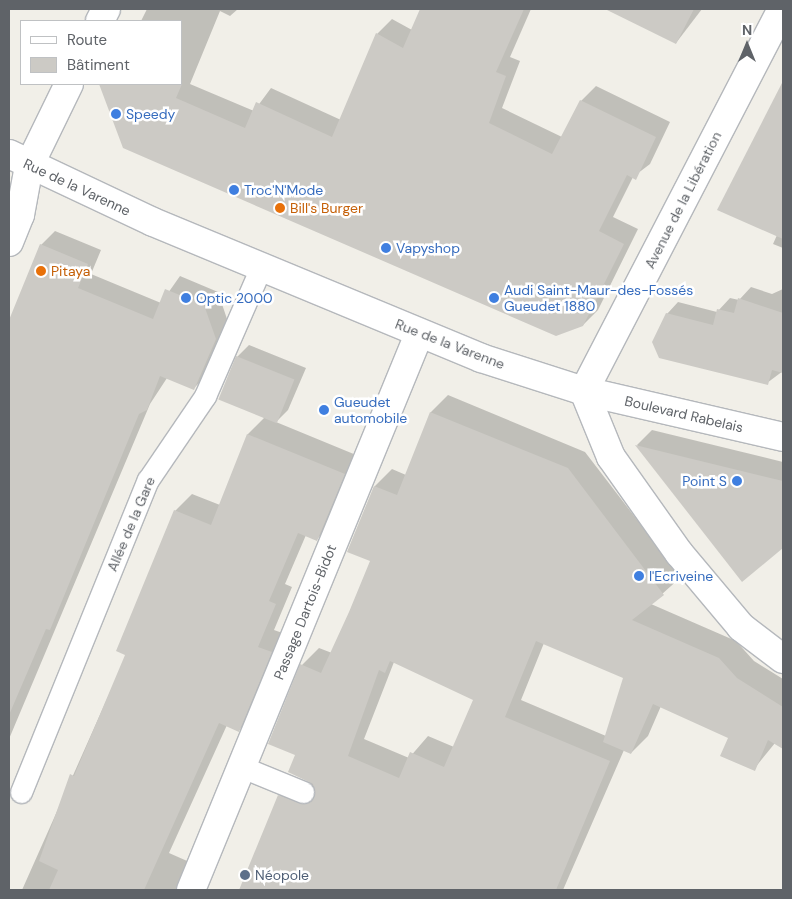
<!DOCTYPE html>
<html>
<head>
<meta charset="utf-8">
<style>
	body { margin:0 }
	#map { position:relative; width:792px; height:899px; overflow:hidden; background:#f1efe8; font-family:"DM Sans",sans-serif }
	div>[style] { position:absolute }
	.shadow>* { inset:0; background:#0003 }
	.building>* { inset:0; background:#cccac5; transform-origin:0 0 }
	.roads { filter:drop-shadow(1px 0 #b5b8bc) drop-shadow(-1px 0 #b5b8bc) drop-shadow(0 1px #b5b8bc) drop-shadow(0 -1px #b5b8bc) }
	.service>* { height:21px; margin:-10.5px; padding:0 10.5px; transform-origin:10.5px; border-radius:10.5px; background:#fff }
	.minor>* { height:28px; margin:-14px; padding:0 14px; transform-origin:14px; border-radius:14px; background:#fff }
	.tertiary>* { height:28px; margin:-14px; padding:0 14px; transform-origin:14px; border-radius:14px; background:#fff }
	.secondary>* { height:28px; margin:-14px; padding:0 14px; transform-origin:14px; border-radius:14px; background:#fff }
	.dots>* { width:14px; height:14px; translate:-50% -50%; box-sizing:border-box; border:2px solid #fff; border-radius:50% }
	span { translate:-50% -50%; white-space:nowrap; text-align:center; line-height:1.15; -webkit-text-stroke:5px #fff; paint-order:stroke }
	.shop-label { font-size:14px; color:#366cbe }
	.left { translate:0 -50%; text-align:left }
	.right { translate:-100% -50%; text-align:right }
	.street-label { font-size:14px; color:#5f6368 }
	.food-label { font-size:14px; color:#c56008 }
	.service-label { font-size:14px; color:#4e5e75 }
	.frame { position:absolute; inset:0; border:10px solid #5f6368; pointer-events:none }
	.legend { position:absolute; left:20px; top:20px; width:162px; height:65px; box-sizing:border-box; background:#fff; border:1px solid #bfc1c3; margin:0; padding:6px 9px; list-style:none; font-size:15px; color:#5f6368 }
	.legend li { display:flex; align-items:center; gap:10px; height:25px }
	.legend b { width:25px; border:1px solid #bfc1c3 }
	.north { position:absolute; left:722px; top:20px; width:50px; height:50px; -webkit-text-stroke:4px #fff; paint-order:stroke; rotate:0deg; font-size:14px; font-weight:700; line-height:20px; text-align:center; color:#5f6368 }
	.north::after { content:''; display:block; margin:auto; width:18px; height:22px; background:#5f6368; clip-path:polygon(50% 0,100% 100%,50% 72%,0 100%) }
</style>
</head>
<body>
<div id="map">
	<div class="shadow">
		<div style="clip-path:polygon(147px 9px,238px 9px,230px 16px,220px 11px,190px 84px,254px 111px,271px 88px,341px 120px,377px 34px,392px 19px,412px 30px,421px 9px,531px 9px,510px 57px,520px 61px,502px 108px,562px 137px,581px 101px,596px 86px,670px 122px,650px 164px,633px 177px,613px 217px,638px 229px,598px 310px,583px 325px,104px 96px,110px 84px,181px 84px,181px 21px,141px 21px)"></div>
		<div style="clip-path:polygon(608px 9px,702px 9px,676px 43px)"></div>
		<div style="clip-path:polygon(783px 83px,783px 248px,773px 244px,777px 235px,719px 210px)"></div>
		<div style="clip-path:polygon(55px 231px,101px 250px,91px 274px,161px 303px,180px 276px,218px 292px,229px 325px,207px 375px,194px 388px,167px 378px,150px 404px,9px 739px,9px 323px,41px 245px)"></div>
		<div style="clip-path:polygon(751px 287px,772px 294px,783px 289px,783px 371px,767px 383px,667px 314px,678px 302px,717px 312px,730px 298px,739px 300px)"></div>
		<div style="clip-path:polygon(249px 345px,306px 368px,288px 410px,276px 422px,361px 457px,334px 522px,317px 539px,306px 535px,285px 584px,292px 587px,274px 630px,288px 635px,256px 713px,239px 730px,227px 725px,169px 853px,194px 864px,189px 890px,22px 890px,127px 654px,175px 511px,192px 494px,220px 505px,248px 434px,264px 418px,237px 357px)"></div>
		<div style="clip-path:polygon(evenodd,448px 395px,585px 452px,681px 577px,651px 604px,736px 641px,754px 661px,783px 679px,783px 748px,775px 743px,754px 769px,730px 737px,661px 706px,648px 736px,631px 753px,624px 750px,563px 890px,240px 890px,279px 796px,297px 779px,313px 783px,297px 754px,302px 665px,319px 648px,332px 653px,372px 560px,348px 551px,375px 486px,392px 469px,406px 475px,431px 412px,448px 395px,544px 643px,625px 678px,606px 736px,521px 700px,544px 643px,448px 395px,394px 662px,474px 699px,454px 747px,428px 736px,409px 758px,364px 739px,394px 662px)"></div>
		<div style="clip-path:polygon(652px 430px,783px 462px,783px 546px,742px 581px,637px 445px)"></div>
	</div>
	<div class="building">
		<div style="clip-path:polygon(420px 9px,524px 9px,496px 72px,506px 76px,489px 123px,552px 154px,580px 100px,656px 137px,636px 180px,627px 175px,599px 231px,624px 244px,583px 326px,556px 336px,123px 148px,99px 84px,182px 84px,176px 98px,245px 128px,256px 102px,332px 137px,376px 33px,403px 48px)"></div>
		<div style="clip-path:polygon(605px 9px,694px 9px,676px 44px)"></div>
		<div style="clip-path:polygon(783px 81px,783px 239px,717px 210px)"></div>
		<div style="clip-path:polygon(40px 244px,88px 264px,78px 288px,153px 319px,165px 289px,204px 305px,216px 339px,194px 390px,160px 376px,147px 410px,139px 414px,50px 630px,46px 629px,9px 715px,9px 320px)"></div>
		<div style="clip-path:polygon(738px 298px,783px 313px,783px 373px,772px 370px,768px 385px,659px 358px,652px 342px,666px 313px,713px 325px,717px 309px,734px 313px)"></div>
		<div style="left:236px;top:356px;width:63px;height:47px;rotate:22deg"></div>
		<div style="clip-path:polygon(evenodd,430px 412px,568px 468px,664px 595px,632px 620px,719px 658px,737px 678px,783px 707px,783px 749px,768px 740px,755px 771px,720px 756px,728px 738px,653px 704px,631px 754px,603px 742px,623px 678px,536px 641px,505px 717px,610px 761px,556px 890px,239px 890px,278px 795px,304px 804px,315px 796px,313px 784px,288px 772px,295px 755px,268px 744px,300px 664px,321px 673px,349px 612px,370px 561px,347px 552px,374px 486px,397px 495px,430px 412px,390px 661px,473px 700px,444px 767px,410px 752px,399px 778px,348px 756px,379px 670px,385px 673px,390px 661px)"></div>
		<div style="clip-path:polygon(247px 434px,345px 474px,317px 541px,298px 533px,269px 601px,276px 604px,258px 647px,272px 652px,239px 732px,219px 723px,144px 890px,49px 890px,58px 870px,39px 861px,70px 774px,74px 776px,125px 655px,116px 651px,174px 510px,211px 525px)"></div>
		<div style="clip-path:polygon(635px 445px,783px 481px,783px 548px,742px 582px)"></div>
	</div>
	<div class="roads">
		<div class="service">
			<div style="left:242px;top:767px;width:66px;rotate:22.3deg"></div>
			<div style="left:21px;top:792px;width:337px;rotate:-67.9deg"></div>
			<div style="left:148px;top:480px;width:102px;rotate:-55.8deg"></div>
			<div style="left:205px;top:396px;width:141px;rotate:-66.5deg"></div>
		</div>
		<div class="minor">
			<div style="left:584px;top:391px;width:71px;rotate:67.8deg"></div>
			<div style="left:611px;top:457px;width:118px;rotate:54.7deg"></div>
			<div style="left:679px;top:553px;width:97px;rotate:50deg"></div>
			<div style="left:741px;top:627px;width:53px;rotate:37.3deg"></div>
			<div style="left:191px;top:890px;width:601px;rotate:-67.7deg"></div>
		</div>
		<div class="tertiary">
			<div style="left:9px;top:242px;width:29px;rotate:-68deg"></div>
			<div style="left:20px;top:215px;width:50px;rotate:-79.6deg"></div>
		</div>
		<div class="secondary">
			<div style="left:100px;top:21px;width:13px;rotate:-63deg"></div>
			<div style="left:9px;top:154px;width:159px;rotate:25.3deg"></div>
			<div style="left:153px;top:222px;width:355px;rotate:22.5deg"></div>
			<div style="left:481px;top:358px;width:108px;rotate:17.8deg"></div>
			<div style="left:584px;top:391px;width:204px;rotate:13deg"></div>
			<div style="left:29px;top:166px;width:91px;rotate:-64deg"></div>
			<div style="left:584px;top:391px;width:430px;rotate:-62.6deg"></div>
		</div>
	</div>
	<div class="dots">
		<div style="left:116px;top:114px;background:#3f7fe0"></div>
		<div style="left:234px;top:190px;background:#3f7fe0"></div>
		<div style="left:280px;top:208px;background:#e8710a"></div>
		<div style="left:386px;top:248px;background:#3f7fe0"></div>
		<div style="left:41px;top:271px;background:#e8710a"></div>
		<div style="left:186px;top:298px;background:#3f7fe0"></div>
		<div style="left:494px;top:298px;background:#3f7fe0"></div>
		<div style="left:324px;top:410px;background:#3f7fe0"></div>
		<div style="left:737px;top:481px;background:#3f7fe0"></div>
		<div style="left:639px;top:576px;background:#3f7fe0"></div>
		<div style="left:245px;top:875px;background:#5c6f8a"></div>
	</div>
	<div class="shop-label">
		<span class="left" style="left:126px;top:114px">Speedy</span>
		<span class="left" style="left:244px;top:190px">Troc'N'Mode</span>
		<span class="left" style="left:396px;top:248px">Vapyshop</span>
		<span class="left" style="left:504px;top:298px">Audi Saint-Maur-des-Fossés<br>Gueudet 1880</span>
		<span class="left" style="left:196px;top:298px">Optic 2000</span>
		<span class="left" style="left:334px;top:410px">Gueudet<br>automobile</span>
		<span class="right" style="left:727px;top:481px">Point S</span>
		<span class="left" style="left:649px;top:576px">l'Ecriveine</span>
	</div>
	<div class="street-label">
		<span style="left:77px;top:187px;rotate:25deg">Rue de la Varenne</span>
		<span style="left:683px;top:200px;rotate:-63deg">Avenue de la Libération</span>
		<span style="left:450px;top:344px;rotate:21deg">Rue de la Varenne</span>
		<span style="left:684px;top:414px;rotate:13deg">Boulevard Rabelais</span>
		<span style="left:131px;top:524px;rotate:-67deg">Allée de la Gare</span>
		<span style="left:305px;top:612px;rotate:-68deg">Passage Dartois-Bidot</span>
	</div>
	<div class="food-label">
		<span class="left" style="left:290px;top:208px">Bill's Burger</span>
		<span class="left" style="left:51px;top:271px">Pitaya</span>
	</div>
	<div class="service-label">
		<span class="left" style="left:255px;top:875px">Néopole</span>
	</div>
	<div class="frame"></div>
	<ul class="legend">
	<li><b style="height:6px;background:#fff"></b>Route</li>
	<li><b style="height:14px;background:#cccac5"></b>Bâtiment</li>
	</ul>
	<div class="north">N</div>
</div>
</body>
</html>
